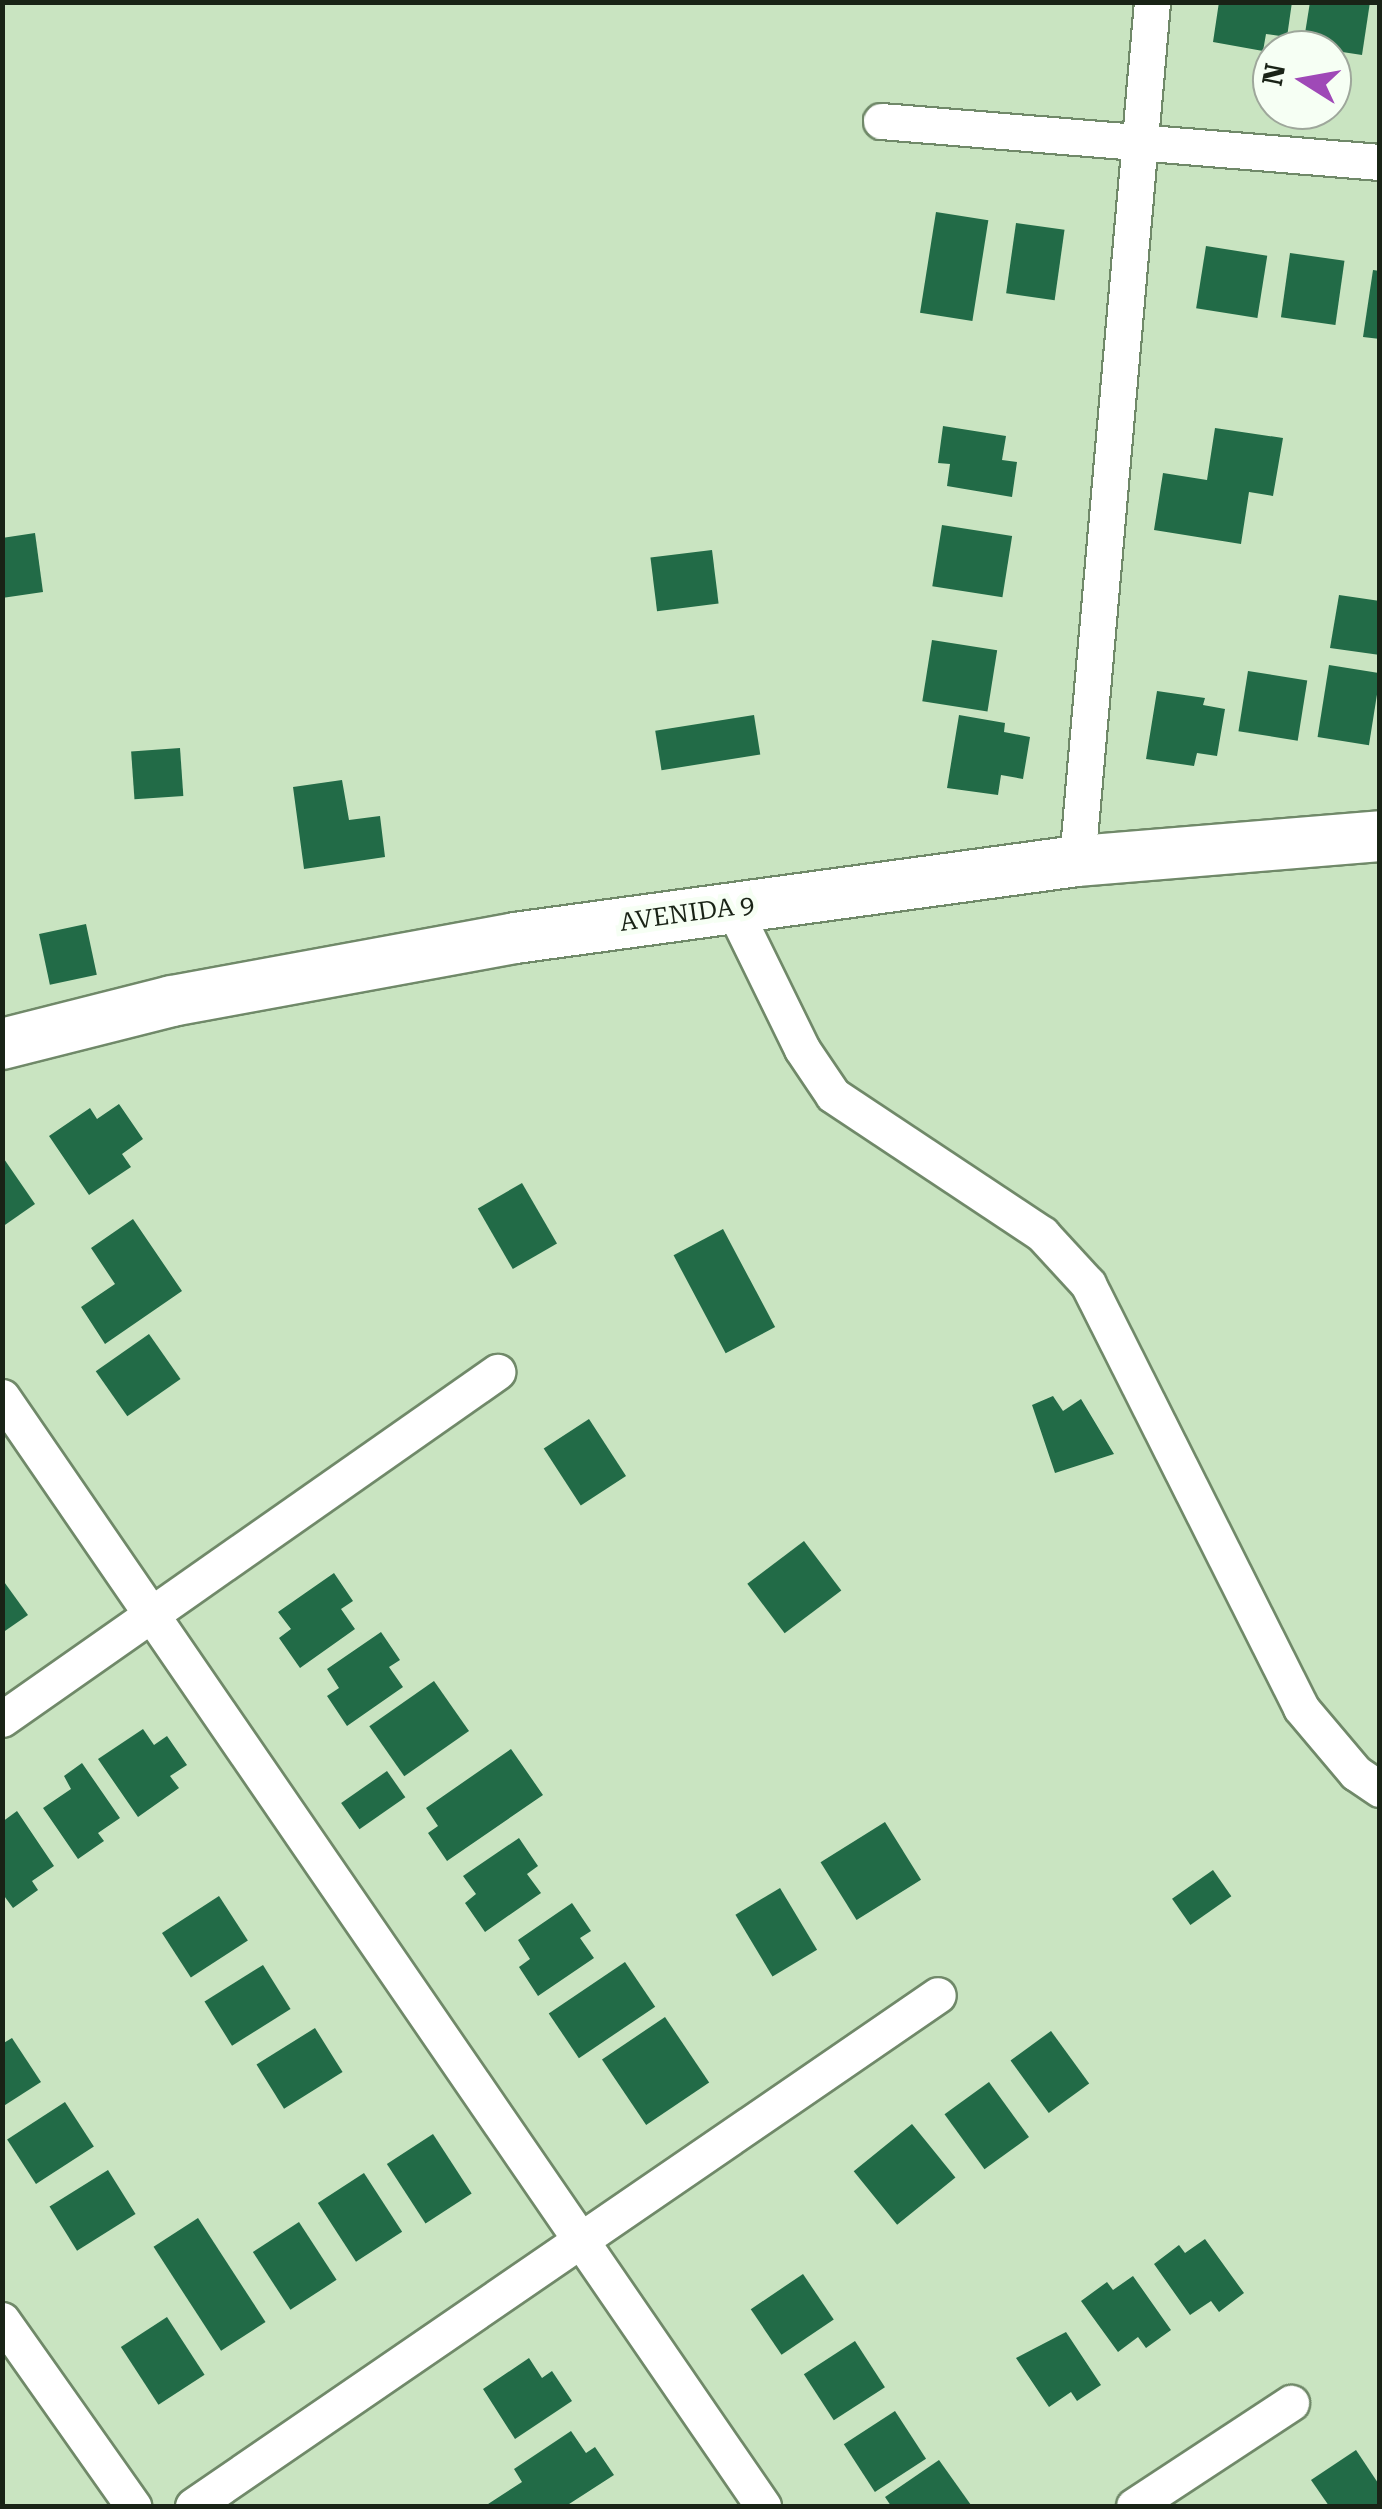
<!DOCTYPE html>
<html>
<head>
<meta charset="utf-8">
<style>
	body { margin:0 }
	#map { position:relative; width:1382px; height:2509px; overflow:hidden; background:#c9e4c1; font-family:"Roboto Serif",serif }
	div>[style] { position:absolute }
	.building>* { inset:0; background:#226b47; transform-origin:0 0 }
	.roads { filter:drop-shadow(2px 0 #708969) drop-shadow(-2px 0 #708969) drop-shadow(0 2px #708969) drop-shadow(0 -2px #708969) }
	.street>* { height:35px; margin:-17.5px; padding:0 17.5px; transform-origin:17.5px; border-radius:17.5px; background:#fff }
	.secondary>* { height:50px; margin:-25px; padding:0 25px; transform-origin:25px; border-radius:25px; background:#fff }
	span { translate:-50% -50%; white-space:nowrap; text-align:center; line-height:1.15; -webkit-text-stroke:10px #f6fff4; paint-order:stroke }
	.street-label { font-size:25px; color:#192316 }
	.frame { position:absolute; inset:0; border:5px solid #192316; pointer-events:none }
	.north { position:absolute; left:1252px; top:30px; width:100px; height:100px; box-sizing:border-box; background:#f6fff4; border:2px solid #9ea79b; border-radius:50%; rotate:281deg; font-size:28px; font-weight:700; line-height:40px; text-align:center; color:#192316 }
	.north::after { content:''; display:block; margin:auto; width:35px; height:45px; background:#9f49b7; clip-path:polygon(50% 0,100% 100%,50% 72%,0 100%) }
</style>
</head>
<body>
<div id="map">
	<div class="building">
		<div style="clip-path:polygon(1219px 2px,1292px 2px,1287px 37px,1266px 34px,1263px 51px,1213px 42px)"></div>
		<div style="clip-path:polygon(1310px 2px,1370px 2px,1362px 55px,1303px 46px)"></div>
		<div style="left:936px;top:212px;width:53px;height:102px;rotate:9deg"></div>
		<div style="left:1016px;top:223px;width:49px;height:71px;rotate:8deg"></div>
		<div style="left:1206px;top:246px;width:62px;height:63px;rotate:9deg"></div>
		<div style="left:1290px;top:253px;width:55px;height:65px;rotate:8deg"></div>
		<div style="clip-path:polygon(1373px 270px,1380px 271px,1380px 339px,1363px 337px)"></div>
		<div style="clip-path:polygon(943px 426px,1006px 436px,1002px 460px,1017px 462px,1012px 497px,947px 486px,950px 464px,938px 463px)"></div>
		<div style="clip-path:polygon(1215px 428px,1283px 438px,1273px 496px,1249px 492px,1241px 544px,1154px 530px,1163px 473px,1207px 480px)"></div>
		<div style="left:942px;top:525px;width:71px;height:62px;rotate:9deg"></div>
		<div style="clip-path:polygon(35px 533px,43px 592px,2px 598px,2px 538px)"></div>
		<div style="left:712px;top:550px;width:54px;height:62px;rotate:83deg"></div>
		<div style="clip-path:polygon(1339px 595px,1380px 601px,1380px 655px,1330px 648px)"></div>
		<div style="left:932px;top:640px;width:66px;height:62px;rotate:9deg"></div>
		<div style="left:1329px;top:665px;width:52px;height:73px;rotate:9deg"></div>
		<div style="left:1248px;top:671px;width:60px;height:61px;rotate:9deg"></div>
		<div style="clip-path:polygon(1157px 691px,1205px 698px,1203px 705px,1225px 709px,1217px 756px,1197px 753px,1194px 766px,1146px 759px)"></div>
		<div style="left:754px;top:715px;width:40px;height:100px;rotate:81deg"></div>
		<div style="clip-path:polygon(959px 715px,1005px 723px,1004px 732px,1030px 737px,1023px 779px,1001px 775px,998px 795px,947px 788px)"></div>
		<div style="left:180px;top:748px;width:48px;height:49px;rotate:86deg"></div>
		<div style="clip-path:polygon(342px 780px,349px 820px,380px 816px,385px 857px,304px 869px,293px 787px)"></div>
		<div style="left:86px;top:924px;width:52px;height:48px;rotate:78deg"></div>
		<div style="clip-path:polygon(119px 1104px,143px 1139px,122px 1154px,131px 1167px,89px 1195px,49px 1136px,90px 1108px,97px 1119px)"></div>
		<div style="clip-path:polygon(2px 1156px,35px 1204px,2px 1227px)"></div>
		<div style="left:522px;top:1183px;width:70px;height:51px;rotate:60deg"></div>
		<div style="clip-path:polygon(133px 1219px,182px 1291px,105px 1344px,81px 1307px,115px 1284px,91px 1248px)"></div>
		<div style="left:723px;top:1229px;width:111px;height:56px;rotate:62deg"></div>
		<div style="left:149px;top:1334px;width:55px;height:65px;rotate:55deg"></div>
		<div style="clip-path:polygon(1053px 1396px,1063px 1411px,1081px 1399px,1114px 1454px,1055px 1473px,1032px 1405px)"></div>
		<div style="left:589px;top:1419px;width:68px;height:54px;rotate:57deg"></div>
		<div style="left:804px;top:1541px;width:62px;height:71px;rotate:53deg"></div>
		<div style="clip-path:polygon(334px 1573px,353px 1601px,341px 1609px,355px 1629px,300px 1668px,279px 1638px,291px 1629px,278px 1612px)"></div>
		<div style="clip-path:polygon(2px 1579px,28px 1615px,2px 1633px)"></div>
		<div style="clip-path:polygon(381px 1632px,400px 1660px,389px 1667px,403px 1687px,347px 1726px,327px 1696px,339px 1688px,327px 1669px)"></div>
		<div style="left:434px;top:1681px;width:61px;height:79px;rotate:55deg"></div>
		<div style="clip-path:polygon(143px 1729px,154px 1745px,167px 1736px,187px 1765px,170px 1776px,179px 1788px,138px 1817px,98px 1759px)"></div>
		<div style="clip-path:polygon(511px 1749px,543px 1795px,447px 1861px,428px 1833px,438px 1826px,426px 1808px)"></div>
		<div style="clip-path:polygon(82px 1763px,120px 1818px,98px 1833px,104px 1841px,78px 1859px,43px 1808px,71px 1789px,64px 1776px)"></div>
		<div style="left:387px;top:1771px;width:32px;height:56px;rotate:55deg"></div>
		<div style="clip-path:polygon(17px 1811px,54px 1866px,32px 1881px,38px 1890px,13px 1908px,2px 1893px,2px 1822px)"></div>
		<div style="left:885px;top:1822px;width:68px;height:76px;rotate:58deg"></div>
		<div style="clip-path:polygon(519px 1838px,538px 1866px,527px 1874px,541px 1893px,485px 1932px,465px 1903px,476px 1894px,463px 1876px)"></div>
		<div style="left:1213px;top:1870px;width:32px;height:50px;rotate:55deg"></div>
		<div style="left:780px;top:1888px;width:72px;height:52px;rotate:59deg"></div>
		<div style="left:219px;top:1896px;width:53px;height:68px;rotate:57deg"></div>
		<div style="clip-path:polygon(572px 1903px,591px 1931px,580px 1938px,594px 1958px,538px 1996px,519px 1967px,530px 1959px,518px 1940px)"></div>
		<div style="left:625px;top:1962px;width:54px;height:92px;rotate:56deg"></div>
		<div style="left:263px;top:1965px;width:52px;height:69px;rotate:58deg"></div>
		<div style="left:665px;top:2017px;width:79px;height:76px;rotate:56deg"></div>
		<div style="left:315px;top:2028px;width:52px;height:69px;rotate:58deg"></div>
		<div style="left:1051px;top:2031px;width:65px;height:50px;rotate:54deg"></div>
		<div style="clip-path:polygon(12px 2038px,41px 2082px,2px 2107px,2px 2044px)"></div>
		<div style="left:989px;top:2082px;width:68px;height:55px;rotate:54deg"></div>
		<div style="left:65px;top:2102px;width:53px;height:69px;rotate:57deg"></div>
		<div style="left:912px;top:2124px;width:69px;height:75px;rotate:51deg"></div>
		<div style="left:433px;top:2134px;width:71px;height:55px;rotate:57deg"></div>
		<div style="left:108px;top:2170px;width:52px;height:69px;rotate:58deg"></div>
		<div style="left:364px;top:2173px;width:70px;height:55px;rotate:57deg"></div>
		<div style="left:198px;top:2218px;width:124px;height:53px;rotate:57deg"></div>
		<div style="left:299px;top:2222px;width:69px;height:55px;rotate:57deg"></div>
		<div style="clip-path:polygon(1205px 2239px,1244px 2293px,1219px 2312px,1211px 2301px,1190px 2315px,1154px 2264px,1179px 2245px,1185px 2253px)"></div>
		<div style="left:803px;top:2274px;width:55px;height:63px;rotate:56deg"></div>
		<div style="clip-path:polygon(1133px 2276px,1171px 2330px,1146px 2348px,1138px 2337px,1118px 2352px,1081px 2301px,1107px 2282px,1113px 2290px)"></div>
		<div style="left:167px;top:2317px;width:69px;height:55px;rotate:57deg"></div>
		<div style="clip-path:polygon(1066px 2332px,1101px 2385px,1077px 2401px,1071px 2392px,1049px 2407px,1016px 2358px)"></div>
		<div style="left:855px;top:2341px;width:55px;height:61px;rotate:57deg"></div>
		<div style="clip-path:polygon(529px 2358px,542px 2378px,552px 2371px,572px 2401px,515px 2439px,483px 2389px)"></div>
		<div style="left:895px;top:2411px;width:57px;height:61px;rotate:57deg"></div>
		<div style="clip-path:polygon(571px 2431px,586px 2453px,595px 2447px,614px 2475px,566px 2506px,485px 2506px,522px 2482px,514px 2469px)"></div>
		<div style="clip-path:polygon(1356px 2450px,1380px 2486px,1380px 2506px,1329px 2506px,1311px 2480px)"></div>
		<div style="clip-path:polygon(939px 2460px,971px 2505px,891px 2506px,885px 2497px)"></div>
	</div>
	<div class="roads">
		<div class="street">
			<div style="left:881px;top:121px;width:501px;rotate:4.7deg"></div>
			<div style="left:1077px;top:861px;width:862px;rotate:-85.01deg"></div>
			<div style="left:733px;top:908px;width:157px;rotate:63.9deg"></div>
			<div style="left:802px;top:1049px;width:55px;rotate:56deg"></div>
			<div style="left:833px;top:1095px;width:251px;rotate:33.6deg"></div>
			<div style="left:1042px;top:1234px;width:68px;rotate:47.4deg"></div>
			<div style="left:1088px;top:1284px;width:474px;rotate:63.3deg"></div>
			<div style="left:1301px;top:1708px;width:85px;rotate:49.8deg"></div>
			<div style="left:1356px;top:1773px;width:29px;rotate:34deg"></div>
			<div style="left:2px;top:1397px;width:1345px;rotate:55.54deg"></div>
			<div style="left:2px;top:1719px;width:605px;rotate:-35.03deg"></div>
			<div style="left:2px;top:2320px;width:228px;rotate:54.8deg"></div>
			<div style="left:193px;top:2506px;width:903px;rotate:-34.45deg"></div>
			<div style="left:1134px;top:2506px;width:188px;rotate:-33.3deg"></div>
		</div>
		<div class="secondary">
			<div style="left:2px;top:1044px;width:175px;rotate:-14.2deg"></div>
			<div style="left:172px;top:1001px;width:349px;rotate:-10.4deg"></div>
			<div style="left:515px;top:938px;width:567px;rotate:-7.8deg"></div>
			<div style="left:1077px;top:861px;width:304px;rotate:-4.7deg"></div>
		</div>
	</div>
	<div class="street-label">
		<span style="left:687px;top:914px;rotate:-8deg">AVENIDA 9</span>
	</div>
	<div class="frame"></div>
	<div class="north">N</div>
</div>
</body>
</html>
